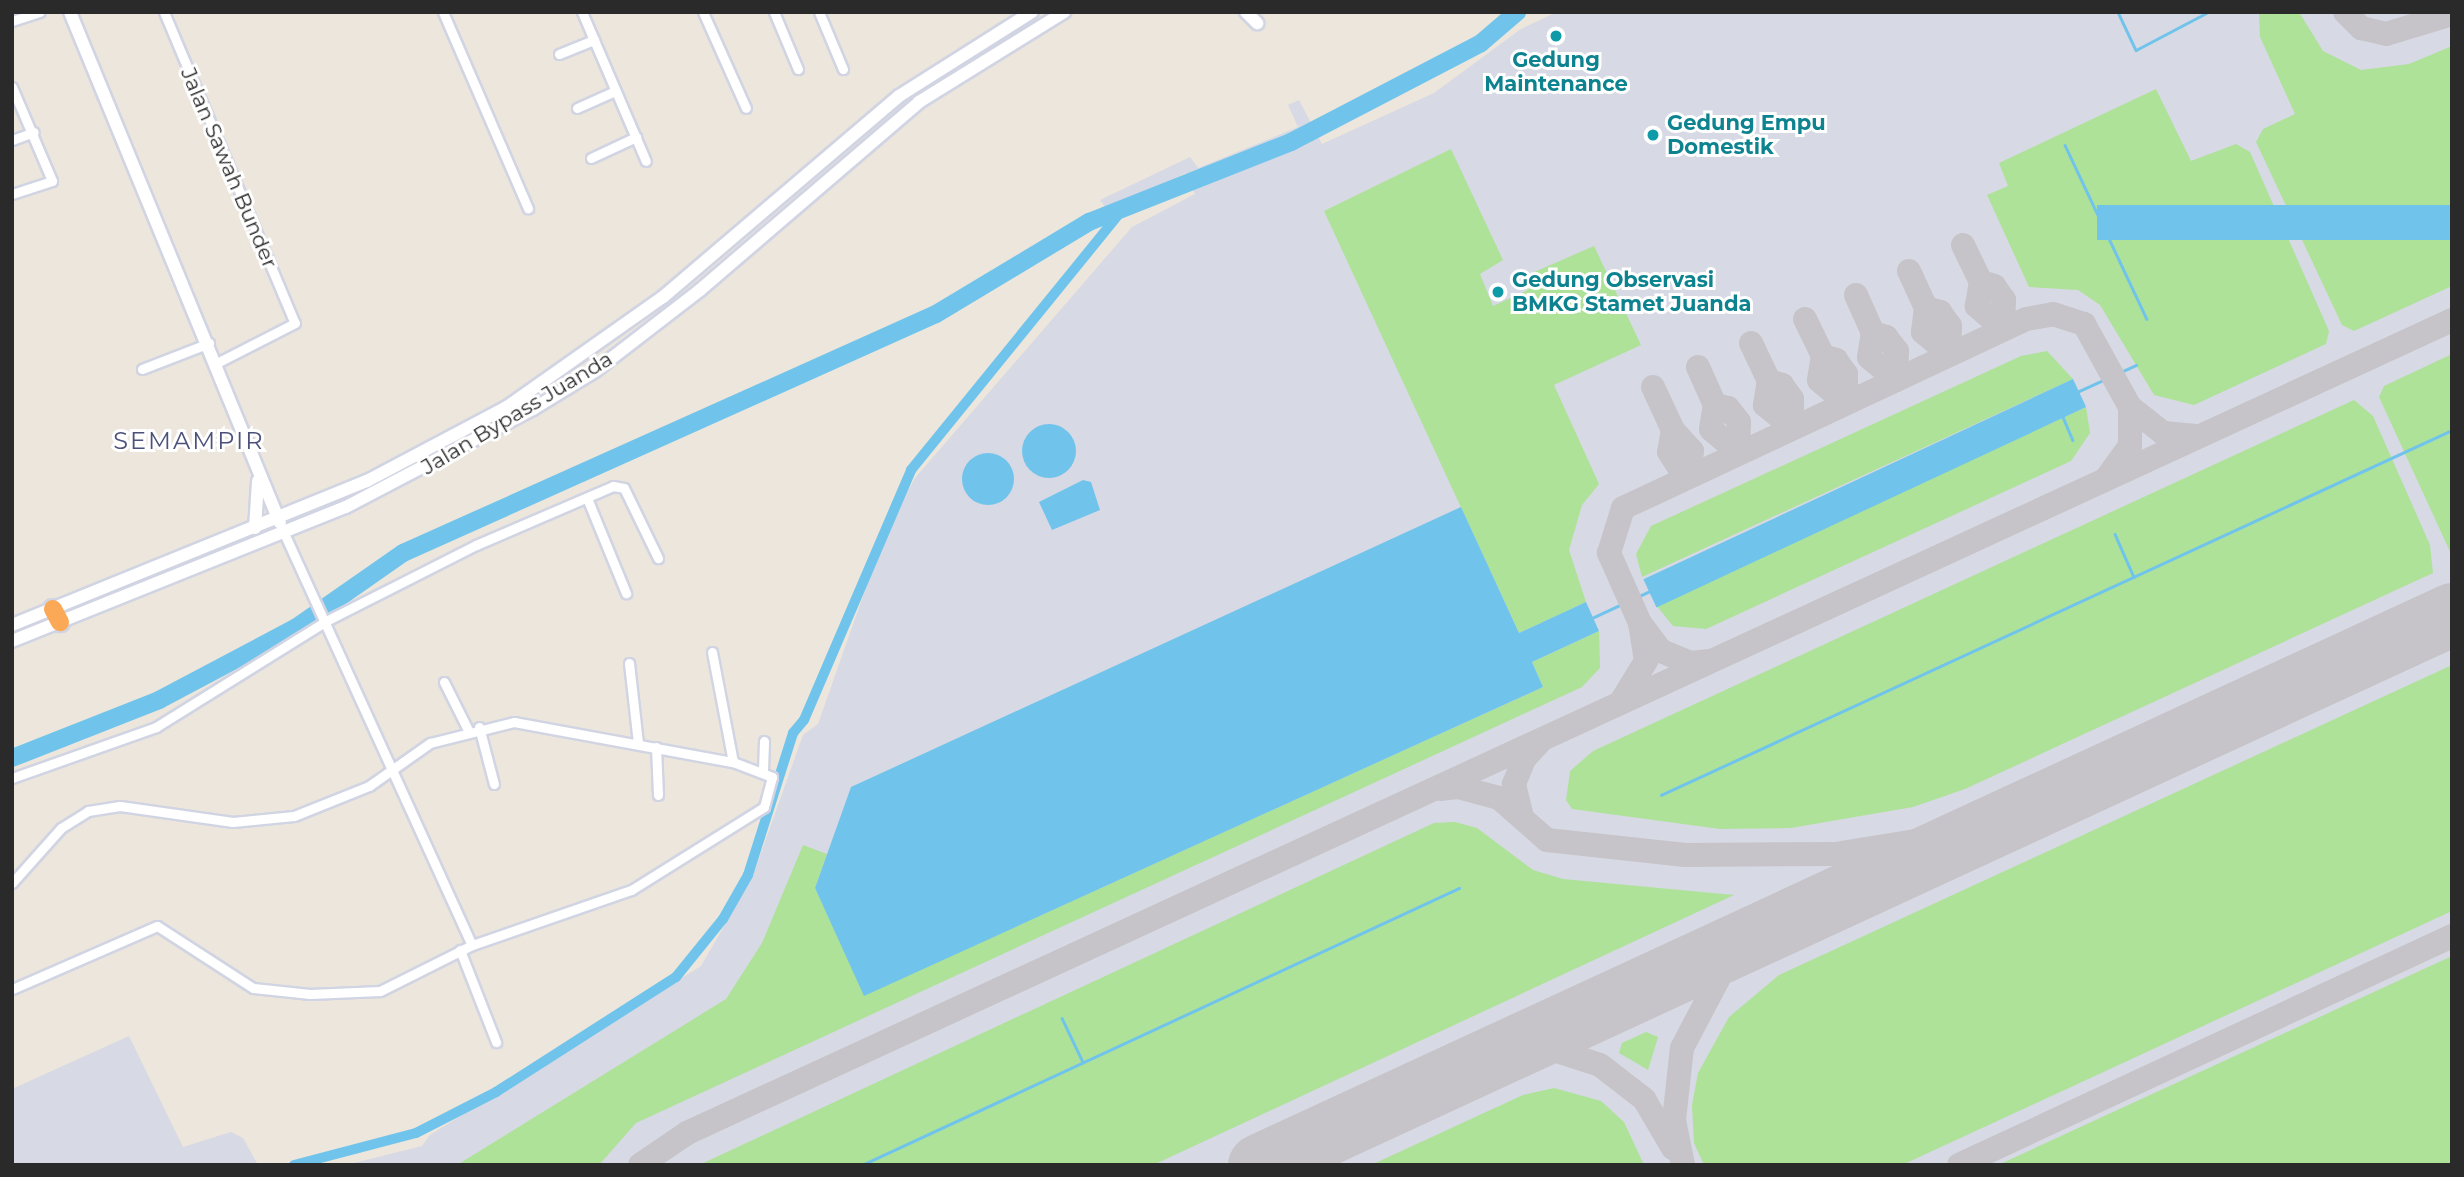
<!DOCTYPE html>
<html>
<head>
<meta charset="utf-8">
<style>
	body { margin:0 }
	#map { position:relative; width:2464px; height:1177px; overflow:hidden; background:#ece6dc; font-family:Montserrat,sans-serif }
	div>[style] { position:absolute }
	.airport>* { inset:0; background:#d7d9e4 }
	.green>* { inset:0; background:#aee299 }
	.water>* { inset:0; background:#70c4ec; transform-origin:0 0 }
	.round { border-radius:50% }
	.stream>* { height:2.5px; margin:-1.25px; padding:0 1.25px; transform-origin:1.25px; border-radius:1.25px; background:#70c4ec }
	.canal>* { height:10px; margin:-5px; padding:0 5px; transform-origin:5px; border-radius:5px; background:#70c4ec }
	.river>* { height:18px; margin:-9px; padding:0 9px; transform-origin:9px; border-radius:9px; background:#70c4ec }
	.taxiway>* { height:24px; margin:-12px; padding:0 12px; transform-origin:12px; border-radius:12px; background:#c6c4c8 }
	.runway>* { height:63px; margin:-31.5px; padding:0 31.5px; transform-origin:31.5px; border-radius:31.5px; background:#c6c4c8 }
	.roads { filter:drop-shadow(2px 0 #d1d4e2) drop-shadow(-2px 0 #d1d4e2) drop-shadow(0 2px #d1d4e2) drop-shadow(0 -2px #d1d4e2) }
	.street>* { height:9px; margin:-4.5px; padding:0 4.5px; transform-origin:4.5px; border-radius:4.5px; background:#fff }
	.secondary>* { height:12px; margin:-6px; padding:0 6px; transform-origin:6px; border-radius:6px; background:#fff }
	.highway>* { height:18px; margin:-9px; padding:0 9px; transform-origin:9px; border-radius:9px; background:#fba857 }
	.dots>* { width:19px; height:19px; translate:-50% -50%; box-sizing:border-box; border:4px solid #fff; border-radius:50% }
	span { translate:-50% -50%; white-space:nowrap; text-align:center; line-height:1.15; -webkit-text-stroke:6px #fff; paint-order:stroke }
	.culture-label { font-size:21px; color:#0d838f; font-weight:700 }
	.left { translate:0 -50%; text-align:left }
	.street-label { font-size:21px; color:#2a2a2a }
	.quarter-label { font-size:24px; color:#4b517a; letter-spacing:2px }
	.frame { position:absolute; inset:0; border:14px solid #2a2a2a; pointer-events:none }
</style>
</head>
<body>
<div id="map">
	<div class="airport">
		<div style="clip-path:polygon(1557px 12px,2452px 12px,2452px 1165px,346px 1165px,422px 1146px,430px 1135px,701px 966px,752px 878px,803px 735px,818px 724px,888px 525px,915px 478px,1132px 227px,1195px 194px,1186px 173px,1108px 211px,1100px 200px,1190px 157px,1198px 168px,1298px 127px,1288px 105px,1299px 100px,1322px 144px,1434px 93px,1521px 29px)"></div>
		<div style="clip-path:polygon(129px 1036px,183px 1147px,231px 1132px,243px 1138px,258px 1165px,12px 1165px,12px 1089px)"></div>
	</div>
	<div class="green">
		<div style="clip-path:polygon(2259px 12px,2299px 12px,2323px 51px,2361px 70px,2409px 64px,2452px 46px,2452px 286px,2354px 331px,2342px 325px,2256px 142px,2263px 129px,2295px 114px,2260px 37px)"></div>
		<div style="clip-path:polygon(2156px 89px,2191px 161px,2236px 144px,2250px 152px,2329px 331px,2326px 344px,2194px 405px,2154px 395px,2100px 305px,2078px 290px,2029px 287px,1987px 195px,2008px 186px,1999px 163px)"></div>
		<div style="clip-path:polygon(1451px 149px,1503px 260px,1480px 274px,1493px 306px,1528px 290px,1523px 277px,1594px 246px,1641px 345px,1554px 385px,1599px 484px,1582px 505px,1569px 550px,1586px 602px,1519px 633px,1324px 211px)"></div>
		<div style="clip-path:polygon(2047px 351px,2073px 379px,1642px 577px,1636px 554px,1651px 526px,2021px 356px)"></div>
		<div style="clip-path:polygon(2452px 354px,2452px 556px,2379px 397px,2384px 386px)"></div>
		<div style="clip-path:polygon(2354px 400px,2373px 416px,2430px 545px,2433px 573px,1965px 789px,1913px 807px,1791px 828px,1720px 829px,1572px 809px,1566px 800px,1570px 771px,1593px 751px)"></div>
		<div style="clip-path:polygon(2086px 407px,2090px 433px,2071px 461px,1706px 629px,1673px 626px,1656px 605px)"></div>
		<div style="clip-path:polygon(1599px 631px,1600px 668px,1582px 687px,636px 1123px,599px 1165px,457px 1165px,726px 999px,762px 943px,803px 845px,827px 854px,815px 888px,865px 995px,1543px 687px,1532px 662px)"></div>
		<div style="clip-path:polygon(2452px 665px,2452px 911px,1902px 1165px,1704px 1165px,1694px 1143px,1692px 1105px,1698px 1073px,1729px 1017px,1779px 975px)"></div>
		<div style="clip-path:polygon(1455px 822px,1477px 828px,1533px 870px,1563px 879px,1734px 895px,1153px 1165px,699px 1165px,1434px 823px)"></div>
		<div style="clip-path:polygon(2452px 956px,2452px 1165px,1998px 1165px)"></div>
		<div style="clip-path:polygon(1646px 1032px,1658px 1037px,1648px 1070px,1619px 1053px,1622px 1043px)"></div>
		<div style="clip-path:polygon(1554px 1088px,1601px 1101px,1624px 1122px,1644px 1165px,1371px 1165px,1523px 1095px)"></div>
	</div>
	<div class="water">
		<div style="left:2452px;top:205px;width:35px;height:355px;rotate:90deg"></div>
		<div style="left:2073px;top:379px;width:31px;height:474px;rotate:65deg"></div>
		<div class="round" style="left:1022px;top:424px;width:54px;height:54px"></div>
		<div class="round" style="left:962px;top:453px;width:52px;height:52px"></div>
		<div style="clip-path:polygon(1083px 480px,1091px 482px,1100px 510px,1052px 530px,1039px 502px)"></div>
		<div style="clip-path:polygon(1461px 507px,1519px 633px,1586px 602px,1599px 631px,1532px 662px,1543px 687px,864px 996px,815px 888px,851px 787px)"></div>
	</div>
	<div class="stream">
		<div style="left:2118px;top:12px;width:42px;rotate:64.7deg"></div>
		<div style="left:2136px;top:50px;width:81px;rotate:-27.8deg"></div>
		<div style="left:2065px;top:145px;width:192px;rotate:64.8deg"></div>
		<div style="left:2075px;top:393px;width:67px;rotate:-24.7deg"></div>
		<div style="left:2063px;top:417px;width:25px;rotate:67deg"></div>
		<div style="left:2115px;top:534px;width:47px;rotate:66.2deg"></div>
		<div style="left:1590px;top:619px;width:66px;rotate:-25deg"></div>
		<div style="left:1661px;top:795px;width:871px;rotate:-24.77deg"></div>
		<div style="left:1062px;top:1018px;width:49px;rotate:64.5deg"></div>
		<div style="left:862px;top:1165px;width:658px;rotate:-24.89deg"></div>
	</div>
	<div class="canal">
		<div style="left:294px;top:1165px;width:126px;rotate:-14.7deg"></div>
		<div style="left:416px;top:1133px;width:90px;rotate:-27.1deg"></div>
		<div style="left:496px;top:1092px;width:214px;rotate:-32.6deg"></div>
		<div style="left:676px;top:977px;width:75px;rotate:-51deg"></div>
		<div style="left:723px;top:919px;width:51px;rotate:-60.4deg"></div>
		<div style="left:748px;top:875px;width:149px;rotate:-72.4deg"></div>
		<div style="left:793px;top:733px;width:17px;rotate:-50deg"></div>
		<div style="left:804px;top:720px;width:272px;rotate:-66.8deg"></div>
		<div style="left:911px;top:470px;width:338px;rotate:-50.9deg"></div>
	</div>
	<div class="river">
		<div style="left:12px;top:758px;width:158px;rotate:-21.5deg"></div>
		<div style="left:159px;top:700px;width:156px;rotate:-27.9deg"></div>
		<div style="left:297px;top:627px;width:129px;rotate:-34.9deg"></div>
		<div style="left:403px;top:553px;width:584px;rotate:-24.15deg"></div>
		<div style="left:936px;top:314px;width:179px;rotate:-31deg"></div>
		<div style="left:1089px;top:222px;width:217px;rotate:-21.6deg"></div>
		<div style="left:1291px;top:142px;width:214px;rotate:-27.5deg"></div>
		<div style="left:1481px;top:43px;width:48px;rotate:-40.7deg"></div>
	</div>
	<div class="taxiway">
		<div style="left:2345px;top:12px;width:23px;rotate:45deg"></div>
		<div style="left:2361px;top:28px;width:26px;rotate:13deg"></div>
		<div style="left:2386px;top:34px;width:69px;rotate:-16.9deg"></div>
		<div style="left:1963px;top:245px;width:41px;rotate:64.1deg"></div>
		<div style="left:1981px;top:282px;width:14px;rotate:17deg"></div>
		<div style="left:1994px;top:286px;width:17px;rotate:54deg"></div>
		<div style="left:2004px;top:300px;width:29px;rotate:92deg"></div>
		<div style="left:2003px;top:329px;width:35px;rotate:-139deg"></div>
		<div style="left:1977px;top:306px;width:24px;rotate:-81deg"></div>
		<div style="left:1909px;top:271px;width:41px;rotate:65.3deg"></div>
		<div style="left:1926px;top:308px;width:15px;rotate:16deg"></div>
		<div style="left:1940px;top:312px;width:17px;rotate:54deg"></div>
		<div style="left:1950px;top:326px;width:28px;rotate:92deg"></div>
		<div style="left:1949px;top:354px;width:34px;rotate:-140deg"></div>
		<div style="left:1923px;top:332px;width:24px;rotate:-83deg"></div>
		<div style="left:1856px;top:295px;width:42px;rotate:65.9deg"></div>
		<div style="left:1873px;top:333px;width:14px;rotate:17deg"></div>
		<div style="left:1886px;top:337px;width:18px;rotate:52deg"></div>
		<div style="left:1897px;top:351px;width:29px;rotate:92deg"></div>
		<div style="left:1896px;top:380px;width:35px;rotate:-140deg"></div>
		<div style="left:1869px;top:357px;width:24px;rotate:-81deg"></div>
		<div style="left:1805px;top:319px;width:41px;rotate:64.1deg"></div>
		<div style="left:1823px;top:356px;width:14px;rotate:17deg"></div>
		<div style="left:1836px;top:360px;width:17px;rotate:54deg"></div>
		<div style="left:1846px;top:374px;width:29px;rotate:90deg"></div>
		<div style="left:1846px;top:403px;width:35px;rotate:-140deg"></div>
		<div style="left:1819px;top:380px;width:24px;rotate:-81deg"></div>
		<div style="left:1751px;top:343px;width:42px;rotate:64.7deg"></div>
		<div style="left:1769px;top:381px;width:14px;rotate:17deg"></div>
		<div style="left:1782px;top:385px;width:17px;rotate:54deg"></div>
		<div style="left:1792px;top:399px;width:28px;rotate:90deg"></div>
		<div style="left:1792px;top:427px;width:35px;rotate:-141deg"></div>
		<div style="left:1765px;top:405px;width:24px;rotate:-81deg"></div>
		<div style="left:1698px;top:367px;width:42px;rotate:65.9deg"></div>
		<div style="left:1715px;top:405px;width:13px;rotate:13deg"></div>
		<div style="left:1728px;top:408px;width:18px;rotate:52deg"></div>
		<div style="left:1739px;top:422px;width:30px;rotate:92deg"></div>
		<div style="left:1738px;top:452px;width:35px;rotate:-140deg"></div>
		<div style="left:1711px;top:429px;width:24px;rotate:-81deg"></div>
		<div style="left:1653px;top:387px;width:47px;rotate:65.1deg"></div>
		<div style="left:1673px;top:430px;width:28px;rotate:48deg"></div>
		<div style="left:1692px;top:451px;width:24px;rotate:97deg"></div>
		<div style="left:1673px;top:430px;width:22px;rotate:100deg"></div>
		<div style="left:1669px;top:452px;width:30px;rotate:57deg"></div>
		<div style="left:2108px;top:476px;width:37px;rotate:-54deg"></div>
		<div style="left:2130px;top:446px;width:39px;rotate:-90deg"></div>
		<div style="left:2130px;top:407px;width:42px;rotate:38.2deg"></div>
		<div style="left:2163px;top:433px;width:33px;rotate:5deg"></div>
		<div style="left:2444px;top:617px;width:8px;rotate:7deg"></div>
		<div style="left:1640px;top:623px;width:77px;rotate:-113.9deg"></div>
		<div style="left:1609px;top:553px;width:47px;rotate:-72.7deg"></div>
		<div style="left:1623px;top:508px;width:445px;rotate:-25.1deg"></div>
		<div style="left:2026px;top:319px;width:27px;rotate:-10deg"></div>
		<div style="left:2053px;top:314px;width:33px;rotate:18deg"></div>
		<div style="left:2084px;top:324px;width:95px;rotate:61deg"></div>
		<div style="left:1622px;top:700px;width:46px;rotate:-58.4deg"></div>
		<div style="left:1646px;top:661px;width:38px;rotate:-99deg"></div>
		<div style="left:1640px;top:623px;width:35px;rotate:53deg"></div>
		<div style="left:1661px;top:651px;width:31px;rotate:22deg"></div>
		<div style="left:1690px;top:663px;width:20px;rotate:-6deg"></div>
		<div style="left:1440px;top:789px;width:18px;rotate:-6deg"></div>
		<div style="left:1458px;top:787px;width:42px;rotate:15deg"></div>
		<div style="left:1499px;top:798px;width:64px;rotate:41.2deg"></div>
		<div style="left:1547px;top:840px;width:139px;rotate:6.2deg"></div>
		<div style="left:1685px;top:855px;width:150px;rotate:-0.4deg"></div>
		<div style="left:1835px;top:854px;width:150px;rotate:-9.2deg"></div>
		<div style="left:1522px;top:817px;width:34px;rotate:-104deg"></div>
		<div style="left:1514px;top:784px;width:27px;rotate:-68deg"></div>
		<div style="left:1524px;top:759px;width:22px;rotate:-47deg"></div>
		<div style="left:1498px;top:1055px;width:56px;rotate:-5.1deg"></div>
		<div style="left:1554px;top:1050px;width:48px;rotate:18.1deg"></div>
		<div style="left:1600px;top:1065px;width:56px;rotate:37.7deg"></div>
		<div style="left:1644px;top:1099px;width:57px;rotate:59.4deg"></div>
		<div style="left:640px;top:1165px;width:57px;rotate:-34.2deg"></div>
		<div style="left:687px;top:1133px;width:1943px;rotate:-24.73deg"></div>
		<div style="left:1683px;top:1165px;width:46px;rotate:-101.3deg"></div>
		<div style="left:1674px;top:1120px;width:72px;rotate:-83.7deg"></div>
		<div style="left:1682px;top:1048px;width:88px;rotate:-62.3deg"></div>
		<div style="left:1723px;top:970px;width:49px;rotate:-45.8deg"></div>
		<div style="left:1959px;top:1165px;width:544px;rotate:-24.92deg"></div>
	</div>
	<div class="runway">
		<div style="left:1259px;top:1165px;width:1314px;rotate:-24.79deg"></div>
	</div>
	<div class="roads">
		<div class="street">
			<div style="left:164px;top:12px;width:337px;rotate:67.2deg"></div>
			<div style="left:295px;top:323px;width:88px;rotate:152.9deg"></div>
			<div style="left:443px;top:12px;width:214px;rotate:66.6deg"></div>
			<div style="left:582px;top:12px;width:162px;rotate:66.8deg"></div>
			<div style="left:703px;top:12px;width:105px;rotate:65.9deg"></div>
			<div style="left:774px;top:12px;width:62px;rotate:67.2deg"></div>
			<div style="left:819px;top:12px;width:62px;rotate:67.2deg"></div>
			<div style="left:12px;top:21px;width:29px;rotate:-18deg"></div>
			<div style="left:559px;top:54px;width:38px;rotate:-22deg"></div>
			<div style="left:12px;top:87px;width:102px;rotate:66.9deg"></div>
			<div style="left:52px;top:181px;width:42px;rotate:162deg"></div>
			<div style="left:577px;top:108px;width:42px;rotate:-24.1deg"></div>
			<div style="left:12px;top:140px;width:23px;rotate:-20deg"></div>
			<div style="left:591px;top:158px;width:50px;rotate:-25deg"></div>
			<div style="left:142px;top:369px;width:72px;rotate:-21.2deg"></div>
			<div style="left:587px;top:498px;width:103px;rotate:67.7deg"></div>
			<div style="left:284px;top:533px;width:453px;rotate:65.5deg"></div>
			<div style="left:712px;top:652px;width:112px;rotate:79.2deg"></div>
			<div style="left:629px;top:663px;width:81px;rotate:83.6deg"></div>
			<div style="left:444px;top:682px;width:54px;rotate:63.4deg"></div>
			<div style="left:479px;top:727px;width:59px;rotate:75.3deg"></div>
			<div style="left:656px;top:747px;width:48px;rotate:87.6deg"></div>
			<div style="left:763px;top:770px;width:29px;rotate:-88deg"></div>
			<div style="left:12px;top:778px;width:153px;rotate:-19.5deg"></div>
			<div style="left:156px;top:727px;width:200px;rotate:-31.9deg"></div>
			<div style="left:326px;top:621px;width:168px;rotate:-26.9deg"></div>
			<div style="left:476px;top:545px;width:149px;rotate:-23.3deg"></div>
			<div style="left:613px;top:486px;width:11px;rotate:10deg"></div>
			<div style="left:624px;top:488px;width:78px;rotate:64.1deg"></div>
			<div style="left:12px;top:883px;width:74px;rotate:-48.3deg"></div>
			<div style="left:61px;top:828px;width:32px;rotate:-32deg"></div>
			<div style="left:88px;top:811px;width:32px;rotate:-9deg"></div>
			<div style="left:120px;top:806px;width:114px;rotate:8.1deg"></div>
			<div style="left:233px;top:822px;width:61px;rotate:-5.6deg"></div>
			<div style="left:294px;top:816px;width:81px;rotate:-21.8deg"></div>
			<div style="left:369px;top:786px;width:75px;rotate:-35.2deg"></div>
			<div style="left:430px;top:743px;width:87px;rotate:-14deg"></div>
			<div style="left:514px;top:722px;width:223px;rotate:10.4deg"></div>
			<div style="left:733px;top:762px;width:42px;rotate:21deg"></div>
			<div style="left:772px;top:777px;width:31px;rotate:105deg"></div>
			<div style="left:764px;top:807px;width:157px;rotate:148deg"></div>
			<div style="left:631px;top:890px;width:168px;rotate:160.9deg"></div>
			<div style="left:472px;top:945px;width:103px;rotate:153.4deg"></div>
			<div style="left:380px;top:991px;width:70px;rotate:177.5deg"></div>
			<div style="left:310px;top:994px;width:57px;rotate:-174deg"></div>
			<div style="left:253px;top:988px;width:114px;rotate:-147.1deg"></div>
			<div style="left:157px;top:926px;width:158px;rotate:156.5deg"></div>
			<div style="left:460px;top:950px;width:99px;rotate:68.6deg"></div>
		</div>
		<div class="secondary">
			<div style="left:70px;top:12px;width:552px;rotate:67.66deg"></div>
			<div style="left:1246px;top:12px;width:16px;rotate:45deg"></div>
			<div style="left:255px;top:528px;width:47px;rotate:-86.3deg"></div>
			<div style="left:12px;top:625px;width:383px;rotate:-22.1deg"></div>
			<div style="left:367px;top:481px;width:158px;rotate:-27.9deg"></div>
			<div style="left:507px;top:407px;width:191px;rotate:-35.2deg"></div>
			<div style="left:663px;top:297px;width:310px;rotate:-40.4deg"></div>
			<div style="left:899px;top:96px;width:157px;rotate:-32.3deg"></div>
			<div style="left:12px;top:641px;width:360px;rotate:-21.9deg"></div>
			<div style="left:346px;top:507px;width:211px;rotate:-27.7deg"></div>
			<div style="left:533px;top:409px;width:73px;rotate:-31.5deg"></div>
			<div style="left:595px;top:371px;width:133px;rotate:-37.6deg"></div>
			<div style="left:700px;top:290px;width:289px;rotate:-40.6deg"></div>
			<div style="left:919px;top:102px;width:171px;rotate:-31.8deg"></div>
		</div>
		<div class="highway">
			<div style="left:53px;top:609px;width:15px;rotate:62deg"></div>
		</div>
	</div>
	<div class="dots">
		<div style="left:1556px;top:36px;background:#0f9aa8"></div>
		<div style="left:1653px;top:135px;background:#0f9aa8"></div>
		<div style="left:1498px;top:292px;background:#0f9aa8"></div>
	</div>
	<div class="culture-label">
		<span style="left:1556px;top:72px">Gedung<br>Maintenance</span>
		<span class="left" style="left:1667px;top:135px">Gedung Empu<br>Domestik</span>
		<span class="left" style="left:1512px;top:292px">Gedung Observasi<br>BMKG Stamet Juanda</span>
	</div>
	<div class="street-label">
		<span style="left:229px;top:168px;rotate:67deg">Jalan Sawah Bunder</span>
		<span style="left:517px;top:413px;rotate:-31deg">Jalan Bypass Juanda</span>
	</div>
	<div class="quarter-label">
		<span style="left:189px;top:441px">SEMAMPIR</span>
	</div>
	<div class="frame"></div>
</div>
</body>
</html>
